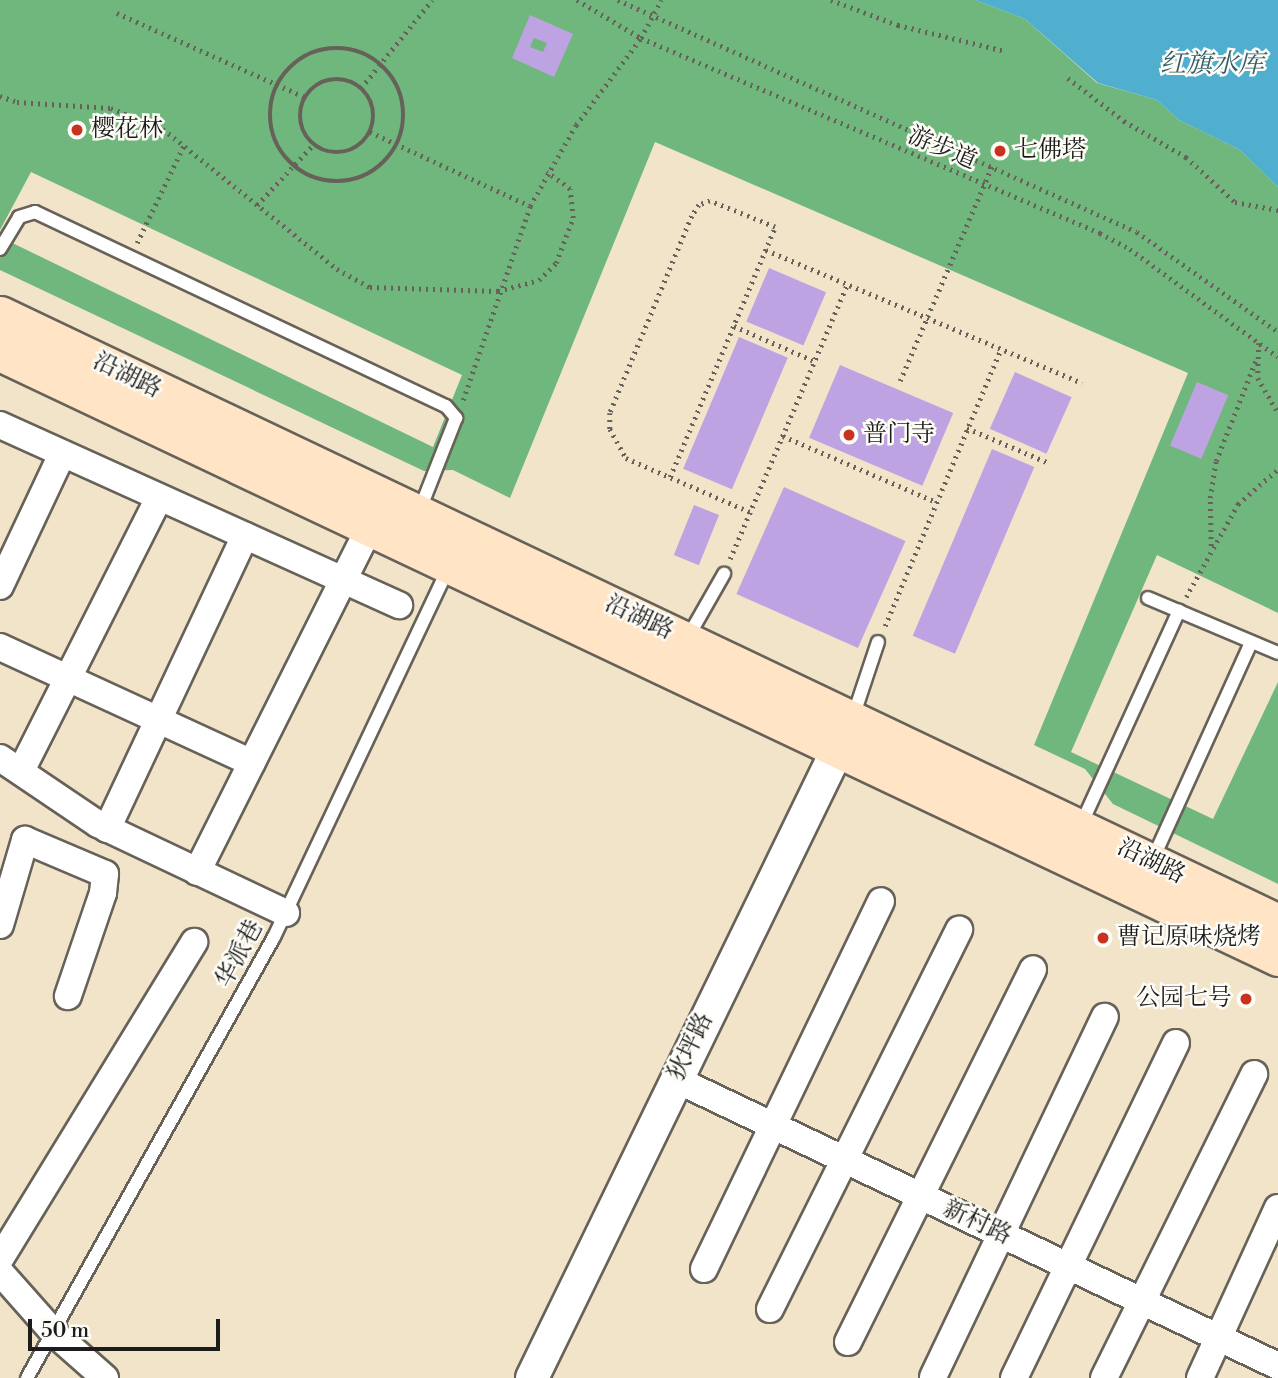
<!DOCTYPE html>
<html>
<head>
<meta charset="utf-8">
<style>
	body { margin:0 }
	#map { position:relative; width:1278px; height:1378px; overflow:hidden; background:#f2e4c9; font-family:"Libre Bodoni","Noto Serif SC",serif }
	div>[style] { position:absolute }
	.forest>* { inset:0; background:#70b77d }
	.water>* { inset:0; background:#50afce }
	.building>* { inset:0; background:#bea3e2; transform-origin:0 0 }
	.path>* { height:4.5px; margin-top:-2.25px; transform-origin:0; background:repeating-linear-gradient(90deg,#676259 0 2px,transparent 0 7px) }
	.path>.ring { margin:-2.25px; padding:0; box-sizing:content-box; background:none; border:4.5px solid #676259; border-radius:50% }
	.roads { filter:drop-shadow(2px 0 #676259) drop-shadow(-2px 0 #676259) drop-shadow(0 2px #676259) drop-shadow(0 -2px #676259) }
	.service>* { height:12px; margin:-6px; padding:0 6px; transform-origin:6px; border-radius:6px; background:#fff }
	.minor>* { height:26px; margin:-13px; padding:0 13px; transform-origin:13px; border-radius:13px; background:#fff }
	.tertiary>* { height:32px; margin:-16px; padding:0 16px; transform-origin:16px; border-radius:16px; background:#fff }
	.secondary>* { height:37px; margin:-18.5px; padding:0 18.5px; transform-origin:18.5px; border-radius:18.5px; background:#ffe4c6 }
	.dots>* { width:19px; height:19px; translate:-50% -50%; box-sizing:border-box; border:4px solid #fdfcf7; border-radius:50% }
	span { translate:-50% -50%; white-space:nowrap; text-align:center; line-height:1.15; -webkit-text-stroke:5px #fdfcf7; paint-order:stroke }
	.poi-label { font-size:24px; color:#1c1c1c }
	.left { translate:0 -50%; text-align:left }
	.right { translate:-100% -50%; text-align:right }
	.street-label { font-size:24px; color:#1c1c1c }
	.water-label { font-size:26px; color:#335e6c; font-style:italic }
	.scale { position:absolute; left:28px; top:1319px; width:192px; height:32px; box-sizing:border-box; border:4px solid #1c1c1c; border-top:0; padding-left:9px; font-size:21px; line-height:24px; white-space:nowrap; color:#1c1c1c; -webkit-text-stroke:5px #fdfcf7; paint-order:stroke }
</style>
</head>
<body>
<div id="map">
	<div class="forest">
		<div style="clip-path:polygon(0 0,975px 0,1025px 19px,1097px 83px,1157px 100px,1179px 120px,1240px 150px,1278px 187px,1278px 613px,1157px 555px,1071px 752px,1213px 819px,1278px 682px,1278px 884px,1113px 804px,1085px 769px,1034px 745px,1188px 373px,655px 142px,510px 498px,453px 470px,424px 471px,0 270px,0 237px,433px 447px,462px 375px,31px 172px,0 230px)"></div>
	</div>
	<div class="water">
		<div style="clip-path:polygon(975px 0,1278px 0,1278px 187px,1240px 150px,1179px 120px,1157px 100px,1098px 83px,1025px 19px)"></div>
	</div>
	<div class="building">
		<div style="clip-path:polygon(evenodd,530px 15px,573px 34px,554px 77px,512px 58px,530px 15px,534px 38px,547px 43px,543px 52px,530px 47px,534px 38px)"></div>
		<div style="left:769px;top:268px;width:62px;height:58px;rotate:23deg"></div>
		<div style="left:739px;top:337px;width:53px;height:143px;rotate:23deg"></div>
		<div style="left:840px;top:365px;width:123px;height:79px;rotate:23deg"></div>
		<div style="left:1015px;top:372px;width:62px;height:62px;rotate:24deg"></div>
		<div style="left:1197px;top:382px;width:34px;height:69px;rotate:23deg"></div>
		<div style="left:992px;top:449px;width:46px;height:203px;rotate:23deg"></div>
		<div style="left:784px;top:487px;width:133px;height:117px;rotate:24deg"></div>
		<div style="left:694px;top:505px;width:27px;height:54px;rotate:22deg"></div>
	</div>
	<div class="path">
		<div style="left:577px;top:0;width:74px;rotate:30.7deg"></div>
		<div style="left:641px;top:38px;width:499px;rotate:23deg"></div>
		<div style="left:1100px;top:233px;width:34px;rotate:28deg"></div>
		<div style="left:1130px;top:249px;width:183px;rotate:36.1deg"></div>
		<div style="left:618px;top:0;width:568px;rotate:24.09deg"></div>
		<div style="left:1137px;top:232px;width:173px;rotate:35.3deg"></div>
		<div style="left:831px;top:0;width:72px;rotate:20.5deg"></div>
		<div style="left:898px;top:25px;width:110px;rotate:13.7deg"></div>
		<div style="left:117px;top:13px;width:206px;rotate:24.1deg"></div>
		<div class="ring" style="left:270px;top:48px;width:129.5px;height:129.5px"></div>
		<div style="left:1068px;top:78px;width:71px;rotate:37.5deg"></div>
		<div style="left:1124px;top:121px;width:72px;rotate:30.1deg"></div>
		<div style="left:1186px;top:157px;width:67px;rotate:42.6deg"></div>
		<div style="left:1235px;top:202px;width:44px;rotate:10.5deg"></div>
		<div class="ring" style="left:300px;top:79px;width:69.5px;height:69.5px"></div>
		<div style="left:361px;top:88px;width:113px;rotate:-51.1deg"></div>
		<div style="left:0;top:96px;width:18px;rotate:19deg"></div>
		<div style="left:17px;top:102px;width:94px;rotate:3.7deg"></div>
		<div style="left:111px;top:108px;width:56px;rotate:22deg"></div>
		<div style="left:163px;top:129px;width:223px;rotate:38.8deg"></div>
		<div style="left:337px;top:269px;width:38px;rotate:29deg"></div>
		<div style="left:370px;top:287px;width:128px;rotate:1.8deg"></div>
		<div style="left:498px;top:291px;width:42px;rotate:-15deg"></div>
		<div style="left:539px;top:280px;width:24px;rotate:-45deg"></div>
		<div style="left:556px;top:263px;width:48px;rotate:-69.3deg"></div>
		<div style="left:573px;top:218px;width:29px;rotate:-96deg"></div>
		<div style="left:570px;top:189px;width:29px;rotate:-144deg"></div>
		<div style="left:370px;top:132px;width:176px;rotate:24.8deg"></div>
		<div style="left:257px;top:205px;width:82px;rotate:-47deg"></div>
		<div style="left:137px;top:243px;width:111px;rotate:-64.4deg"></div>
		<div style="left:766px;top:250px;width:343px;rotate:22.8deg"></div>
		<div style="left:734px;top:326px;width:87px;rotate:23.6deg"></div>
		<div style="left:1259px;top:343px;width:35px;rotate:92deg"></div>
		<div style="left:1258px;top:378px;width:39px;rotate:60deg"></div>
		<div style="left:900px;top:381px;width:238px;rotate:-66.8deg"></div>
		<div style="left:463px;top:400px;width:205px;rotate:-70.9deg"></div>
		<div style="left:530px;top:206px;width:93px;rotate:-60.4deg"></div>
		<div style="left:576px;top:125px;width:109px;rotate:-53.2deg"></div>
		<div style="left:641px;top:38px;width:43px;rotate:-62.2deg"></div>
		<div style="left:967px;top:428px;width:89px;rotate:23.1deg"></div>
		<div style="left:783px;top:436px;width:167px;rotate:23.3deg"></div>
		<div style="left:670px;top:477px;width:271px;rotate:-67.2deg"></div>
		<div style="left:775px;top:227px;width:70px;rotate:-158.2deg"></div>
		<div style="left:710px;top:201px;width:12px;rotate:160deg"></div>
		<div style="left:699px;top:205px;width:13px;rotate:122deg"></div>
		<div style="left:692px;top:216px;width:213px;rotate:112.6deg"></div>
		<div style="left:610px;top:413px;width:16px;rotate:90deg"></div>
		<div style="left:610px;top:429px;width:33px;rotate:61deg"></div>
		<div style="left:626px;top:458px;width:135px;rotate:23.5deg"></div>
		<div style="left:1211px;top:546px;width:48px;rotate:-91.2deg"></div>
		<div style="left:1210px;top:498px;width:37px;rotate:-81deg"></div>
		<div style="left:1216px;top:461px;width:109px;rotate:-68.4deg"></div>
		<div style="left:730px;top:559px;width:300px;rotate:-66.9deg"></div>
		<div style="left:1186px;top:597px;width:107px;rotate:-60.8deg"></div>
		<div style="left:1238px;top:504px;width:53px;rotate:-41.2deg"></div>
		<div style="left:885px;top:626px;width:300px;rotate:-67.3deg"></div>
	</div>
	<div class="roads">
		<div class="service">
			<div style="left:0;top:249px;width:37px;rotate:-59deg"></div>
			<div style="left:19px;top:217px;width:17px;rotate:-17deg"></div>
			<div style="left:35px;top:212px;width:454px;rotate:25.3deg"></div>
			<div style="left:446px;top:406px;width:16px;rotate:50deg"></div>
			<div style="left:456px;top:418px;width:101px;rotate:111.5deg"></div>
			<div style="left:1148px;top:598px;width:141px;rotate:22.9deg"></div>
			<div style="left:688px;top:637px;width:73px;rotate:-60.3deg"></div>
			<div style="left:853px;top:717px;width:79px;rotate:-71.6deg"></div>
			<div style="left:1080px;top:827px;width:238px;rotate:-65.4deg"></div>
			<div style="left:1152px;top:861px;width:239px;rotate:-65.6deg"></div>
			<div style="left:27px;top:1378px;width:505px;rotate:-60.75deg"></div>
			<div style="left:274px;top:937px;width:407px;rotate:-64.7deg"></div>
		</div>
		<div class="minor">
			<div style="left:0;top:425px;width:438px;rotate:24.3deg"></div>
			<div style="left:0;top:586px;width:146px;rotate:-64.8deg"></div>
			<div style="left:0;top:647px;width:277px;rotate:24.7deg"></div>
			<div style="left:0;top:758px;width:118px;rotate:34deg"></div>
			<div style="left:98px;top:824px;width:208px;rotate:25.3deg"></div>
			<div style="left:21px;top:771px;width:306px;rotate:-63.2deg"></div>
			<div style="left:107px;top:829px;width:324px;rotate:-64.8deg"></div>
			<div style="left:197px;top:872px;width:386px;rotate:-63.4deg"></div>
			<div style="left:0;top:925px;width:89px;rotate:-73.6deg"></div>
			<div style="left:25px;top:840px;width:87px;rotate:23deg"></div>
			<div style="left:105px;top:874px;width:19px;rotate:96deg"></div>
			<div style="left:103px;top:893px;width:109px;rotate:108.8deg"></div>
			<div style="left:675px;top:1079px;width:668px;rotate:25.45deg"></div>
			<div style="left:0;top:1259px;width:372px;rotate:-58.5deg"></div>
			<div style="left:704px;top:1269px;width:408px;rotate:-64.3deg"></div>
			<div style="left:0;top:1272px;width:81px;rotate:48.5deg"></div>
			<div style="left:54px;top:1333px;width:68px;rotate:41.4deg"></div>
			<div style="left:770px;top:1309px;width:424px;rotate:-63.5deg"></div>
			<div style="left:848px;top:1342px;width:416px;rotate:-63.6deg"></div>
			<div style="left:933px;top:1377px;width:399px;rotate:-64.5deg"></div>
			<div style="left:1014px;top:1378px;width:372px;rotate:-64.2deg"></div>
			<div style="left:1104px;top:1378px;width:339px;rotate:-63.7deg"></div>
			<div style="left:1200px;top:1378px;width:187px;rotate:-65.4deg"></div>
		</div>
		<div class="tertiary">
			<div style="left:532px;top:1378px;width:723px;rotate:-64.07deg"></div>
		</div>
		<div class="secondary">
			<div style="left:0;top:315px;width:1415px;rotate:25.44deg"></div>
			<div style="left:0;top:352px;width:1414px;rotate:25.33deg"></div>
		</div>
	</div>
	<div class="dots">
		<div style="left:77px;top:130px;background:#c8321e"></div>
		<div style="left:1000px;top:151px;background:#c8321e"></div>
		<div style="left:849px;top:435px;background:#c8321e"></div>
		<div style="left:1103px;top:938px;background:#c8321e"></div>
		<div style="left:1246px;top:999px;background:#c8321e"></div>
	</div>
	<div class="poi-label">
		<span class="left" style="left:91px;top:130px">樱花林</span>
		<span class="left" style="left:1014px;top:151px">七佛塔</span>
		<span class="left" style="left:863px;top:435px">普门寺</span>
		<span class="left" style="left:1117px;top:938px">曹记原味烧烤</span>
		<span class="right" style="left:1232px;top:999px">公园七号</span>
	</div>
	<div class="street-label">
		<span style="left:942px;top:149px;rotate:23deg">游步道</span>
		<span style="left:127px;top:376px;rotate:26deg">沿湖路</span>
		<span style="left:639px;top:618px;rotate:25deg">沿湖路</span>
		<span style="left:1151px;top:862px;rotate:26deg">沿湖路</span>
		<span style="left:240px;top:954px;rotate:-62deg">华派巷</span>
		<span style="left:691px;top:1047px;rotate:-64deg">狄坪路</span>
		<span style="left:977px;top:1223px;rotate:25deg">新村路</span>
	</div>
	<div class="water-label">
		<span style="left:1212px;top:65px">红旗水库</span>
	</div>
	<div class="scale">50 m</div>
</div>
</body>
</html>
